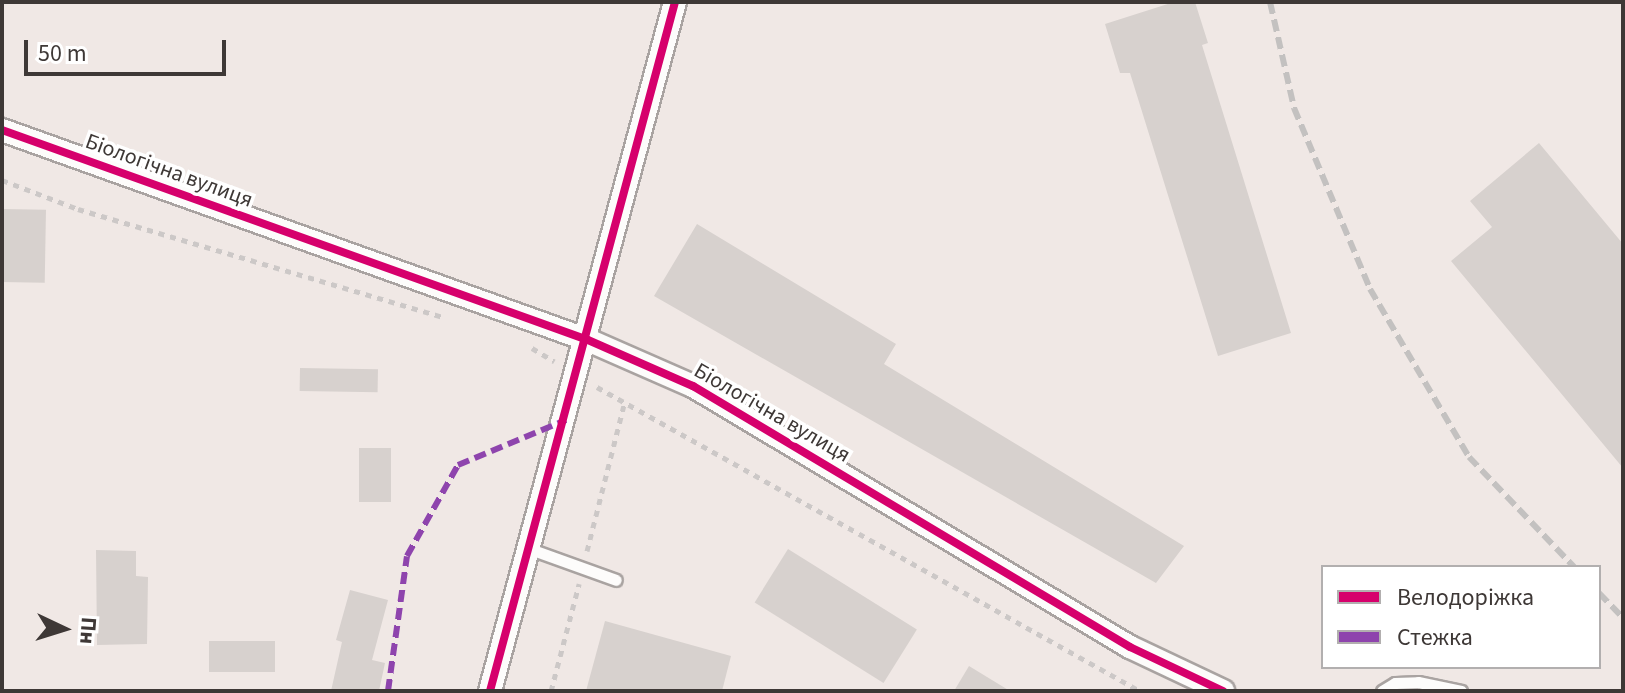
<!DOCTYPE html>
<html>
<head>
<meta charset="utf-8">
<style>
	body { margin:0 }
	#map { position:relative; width:1625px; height:693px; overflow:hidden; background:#f0e8e5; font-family:"Source Sans 3",sans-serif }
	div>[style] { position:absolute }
	.building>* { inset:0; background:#d7d1ce; transform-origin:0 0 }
	.path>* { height:5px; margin-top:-2.5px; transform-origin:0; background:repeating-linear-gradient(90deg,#ccc8c7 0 6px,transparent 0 12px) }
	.roads { filter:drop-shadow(2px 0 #a9a3a1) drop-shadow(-2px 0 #a9a3a1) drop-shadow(0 2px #a9a3a1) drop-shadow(0 -2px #a9a3a1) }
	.service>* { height:11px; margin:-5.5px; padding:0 5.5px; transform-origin:5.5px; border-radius:5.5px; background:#fdfcfb }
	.minor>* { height:22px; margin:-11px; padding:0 11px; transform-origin:11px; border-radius:11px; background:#fdfcfb }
	.rail>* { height:6px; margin-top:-3px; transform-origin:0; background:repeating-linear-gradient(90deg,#c3c1c0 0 12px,transparent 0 18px) }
	.quiet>* { height:6px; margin-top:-3px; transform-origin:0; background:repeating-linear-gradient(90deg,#8e44ad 0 12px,transparent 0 18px) }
	.cycleway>* { height:8px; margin:-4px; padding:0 4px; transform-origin:4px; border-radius:4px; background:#d6006c }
	span { translate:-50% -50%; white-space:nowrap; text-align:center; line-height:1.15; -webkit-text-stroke:7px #fff; paint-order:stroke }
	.street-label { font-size:22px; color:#3e3836 }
	.frame { position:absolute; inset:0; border:4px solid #3e3836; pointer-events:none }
	.legend { position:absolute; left:1321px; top:565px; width:280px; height:104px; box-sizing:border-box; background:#fff; border:2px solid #b2afaf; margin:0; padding:10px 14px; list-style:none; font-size:24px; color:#3e3836 }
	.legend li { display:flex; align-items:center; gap:16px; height:40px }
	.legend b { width:40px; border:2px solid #b2afaf }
	.north { position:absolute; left:24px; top:589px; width:80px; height:80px; -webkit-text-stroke:6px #fff; paint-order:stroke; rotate:94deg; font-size:22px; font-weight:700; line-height:32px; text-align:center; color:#3e3836 }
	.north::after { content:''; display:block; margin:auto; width:28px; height:36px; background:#3e3836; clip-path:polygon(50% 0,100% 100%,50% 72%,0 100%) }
	.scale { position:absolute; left:24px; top:40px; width:202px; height:36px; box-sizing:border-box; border:4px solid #3e3836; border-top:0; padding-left:10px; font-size:24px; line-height:28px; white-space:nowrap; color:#3e3836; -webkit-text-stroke:6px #fff; paint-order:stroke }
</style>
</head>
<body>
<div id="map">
	<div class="building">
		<div style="clip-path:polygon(1174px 2px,1195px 2px,1208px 43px,1202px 45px,1291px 333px,1218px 356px,1130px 73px,1120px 73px,1105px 24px)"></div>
		<div style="clip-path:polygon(1539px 143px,1623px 244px,1623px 468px,1451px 261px,1492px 227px,1470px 201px)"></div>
		<div style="left:2px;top:209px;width:44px;height:73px;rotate:1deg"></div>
		<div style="clip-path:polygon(697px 224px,896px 344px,884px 364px,1184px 546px,1156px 583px,654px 296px)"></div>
		<div style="left:300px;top:368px;width:78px;height:23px;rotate:1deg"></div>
		<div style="left:359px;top:448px;width:32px;height:54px"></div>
		<div style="left:788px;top:549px;width:152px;height:63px;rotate:32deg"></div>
		<div style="clip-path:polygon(96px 550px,136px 551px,136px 576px,148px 577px,147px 644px,97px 645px)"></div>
		<div style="clip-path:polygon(350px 590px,388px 600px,372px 660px,385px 663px,379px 691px,331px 691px,342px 642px,336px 640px)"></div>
		<div style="clip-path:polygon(605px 621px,731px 656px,722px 691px,586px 691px)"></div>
		<div style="left:275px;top:641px;width:31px;height:66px;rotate:90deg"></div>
		<div style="clip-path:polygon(969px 666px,1010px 691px,954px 691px)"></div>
	</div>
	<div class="path">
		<div style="left:2px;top:180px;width:81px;rotate:20.9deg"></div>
		<div style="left:78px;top:209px;width:381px;rotate:16.5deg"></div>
		<div style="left:532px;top:348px;width:26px;rotate:31deg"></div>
		<div style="left:597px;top:387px;width:622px;rotate:29.24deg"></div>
		<div style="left:587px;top:551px;width:151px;rotate:-75.8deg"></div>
		<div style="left:551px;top:691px;width:111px;rotate:-75.3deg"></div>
	</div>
	<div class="roads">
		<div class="service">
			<div style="left:530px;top:549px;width:91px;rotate:19.8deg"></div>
			<div style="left:1382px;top:691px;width:15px;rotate:-32deg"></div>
			<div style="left:1395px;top:683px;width:23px;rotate:-2deg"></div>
			<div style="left:1418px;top:682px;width:44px;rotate:11.8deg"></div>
		</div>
		<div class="minor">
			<div style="left:2px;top:130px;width:622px;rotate:19.72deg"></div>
			<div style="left:588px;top:340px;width:115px;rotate:23.7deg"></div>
			<div style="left:693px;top:386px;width:509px;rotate:30.85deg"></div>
			<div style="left:1130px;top:647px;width:103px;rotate:25.3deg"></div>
			<div style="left:490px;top:691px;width:713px;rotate:-74.97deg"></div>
		</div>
	</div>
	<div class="rail">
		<div style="left:1270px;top:2px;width:109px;rotate:77.2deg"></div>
		<div style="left:1294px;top:108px;width:196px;rotate:67.2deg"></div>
		<div style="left:1370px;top:289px;width:195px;rotate:59.5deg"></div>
		<div style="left:1469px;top:457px;width:152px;rotate:46.3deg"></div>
		<div style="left:1599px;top:593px;width:35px;rotate:46deg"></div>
	</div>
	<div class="quiet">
		<div style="left:388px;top:691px;width:136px;rotate:-82deg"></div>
		<div style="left:407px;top:556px;width:104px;rotate:-60.7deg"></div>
		<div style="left:458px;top:465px;width:117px;rotate:-22.6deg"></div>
	</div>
	<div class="cycleway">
		<div style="left:2px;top:130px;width:622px;rotate:19.72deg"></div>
		<div style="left:588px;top:340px;width:115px;rotate:23.7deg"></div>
		<div style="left:693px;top:386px;width:509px;rotate:30.85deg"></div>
		<div style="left:1130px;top:647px;width:103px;rotate:25.3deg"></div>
		<div style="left:490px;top:691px;width:713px;rotate:-74.97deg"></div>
	</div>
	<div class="street-label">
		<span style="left:169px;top:171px;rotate:20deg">Біологічна вулиця</span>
		<span style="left:772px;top:413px;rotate:30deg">Біологічна вулиця</span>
	</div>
	<div class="frame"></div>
	<ul class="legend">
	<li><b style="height:10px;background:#d6006c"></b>Велодоріжка</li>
	<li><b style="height:10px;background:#8e44ad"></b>Стежка</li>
	</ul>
	<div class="north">Пн</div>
	<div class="scale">50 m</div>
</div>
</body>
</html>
